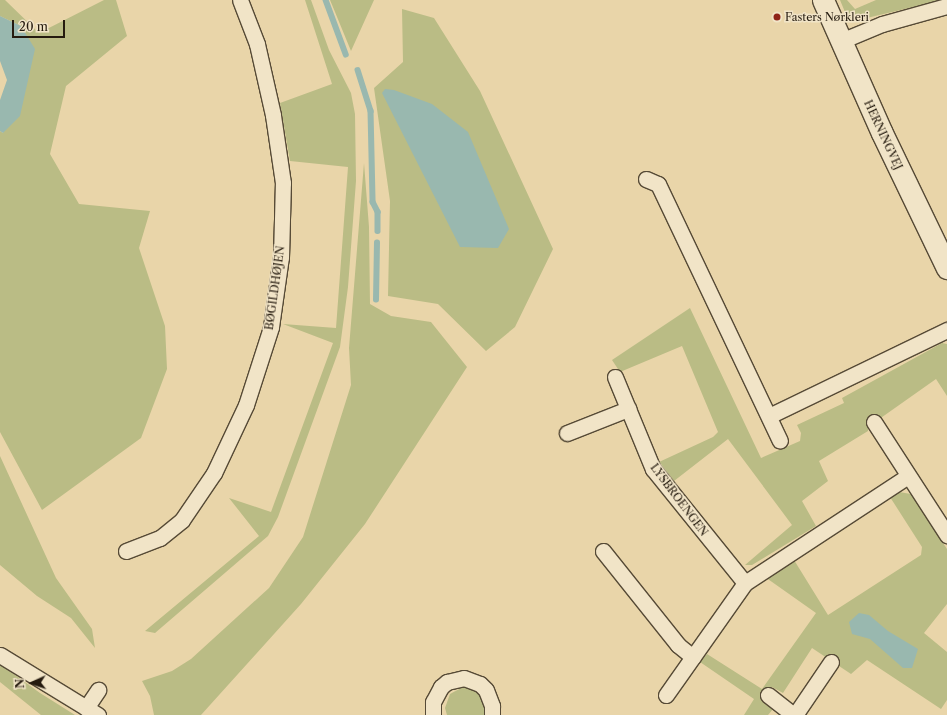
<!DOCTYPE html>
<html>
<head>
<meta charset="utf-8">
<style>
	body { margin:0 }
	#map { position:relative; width:947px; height:715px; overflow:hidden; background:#e9d5a9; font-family:"Libre Caslon Text",serif }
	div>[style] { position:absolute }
	.green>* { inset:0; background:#babc85 }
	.water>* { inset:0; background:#99b8af }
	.stream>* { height:5.5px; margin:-2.75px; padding:0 2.75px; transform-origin:2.75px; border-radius:2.75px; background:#99b8af }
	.roads { filter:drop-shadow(1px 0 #564a36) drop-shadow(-1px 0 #564a36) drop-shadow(0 1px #564a36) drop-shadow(0 -1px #564a36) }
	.street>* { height:15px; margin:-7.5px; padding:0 7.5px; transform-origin:7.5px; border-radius:7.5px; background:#f1e4c7 }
	.secondary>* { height:21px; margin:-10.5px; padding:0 10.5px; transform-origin:10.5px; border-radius:10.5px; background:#f1e4c7 }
	.dots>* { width:11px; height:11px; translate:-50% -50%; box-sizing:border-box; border:2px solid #f1e4c7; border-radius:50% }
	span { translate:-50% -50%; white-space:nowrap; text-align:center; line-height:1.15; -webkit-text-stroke:3px #f1e4c7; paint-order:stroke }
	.poi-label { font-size:11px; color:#251b0f }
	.left { translate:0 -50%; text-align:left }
	.street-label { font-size:11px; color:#251b0f }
	.north { position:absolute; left:12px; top:663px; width:40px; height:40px; -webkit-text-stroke:3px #f1e4c7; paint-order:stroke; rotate:267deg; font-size:11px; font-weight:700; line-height:16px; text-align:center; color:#251b0f }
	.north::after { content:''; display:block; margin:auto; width:14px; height:18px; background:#251b0f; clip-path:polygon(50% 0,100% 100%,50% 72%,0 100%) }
	.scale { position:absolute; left:12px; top:20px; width:53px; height:18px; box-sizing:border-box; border:2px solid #251b0f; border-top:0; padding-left:5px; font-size:12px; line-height:14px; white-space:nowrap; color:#251b0f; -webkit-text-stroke:3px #f1e4c7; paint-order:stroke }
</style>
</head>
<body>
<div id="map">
	<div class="green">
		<div style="clip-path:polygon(0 0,5px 0,39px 33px,104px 0,116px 0,127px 36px,66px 86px,50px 154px,79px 204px,150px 211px,139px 248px,165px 326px,167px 369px,141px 438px,42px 510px,0 432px,0 131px,3px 133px,21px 26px,0 16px)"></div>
		<div style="clip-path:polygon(305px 0,311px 0,329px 50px,351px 93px,355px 114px,356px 181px,348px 287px,340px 347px,278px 517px,268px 536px,155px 633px,145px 631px,259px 536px,229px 498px,271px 512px,333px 343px,283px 324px,336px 328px,348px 167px,290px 161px,280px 103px,332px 84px)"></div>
		<div style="clip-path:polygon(330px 0,374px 0,351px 51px,335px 12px)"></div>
		<div style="clip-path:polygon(840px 0,847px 0,855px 9px,876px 0,943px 0,854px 21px,847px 17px)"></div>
		<div style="clip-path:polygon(402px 9px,434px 18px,480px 91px,553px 249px,515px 327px,486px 351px,438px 304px,388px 296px,390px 201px,374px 88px,403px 62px)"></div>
		<div style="clip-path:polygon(364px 163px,369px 227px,370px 304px,391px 316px,431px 322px,467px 367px,365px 524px,301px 604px,201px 715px,154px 715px,150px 696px,142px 681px,172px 671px,191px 659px,269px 588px,303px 537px,351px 385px,349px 348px)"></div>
		<div style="clip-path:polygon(690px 308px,761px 458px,800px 441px,801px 433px,797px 425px,844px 403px,842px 398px,942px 343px,947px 344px,947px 396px,936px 379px,868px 427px,868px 431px,819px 461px,828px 481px,802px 501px,816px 526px,752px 565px,745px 565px,792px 525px,728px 439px,674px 481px,659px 462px,713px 437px,718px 432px,682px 346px,620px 372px,612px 360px)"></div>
		<div style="clip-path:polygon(0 456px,56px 578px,92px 629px,95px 648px,71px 618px,37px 596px,0 565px)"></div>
		<div style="clip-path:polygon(899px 492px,911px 494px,947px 549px,947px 604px,924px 633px,947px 652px,947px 700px,941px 709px,867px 660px,851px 674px,812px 648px,783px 693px,772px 687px,763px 699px,773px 709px,768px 715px,744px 715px,754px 699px,700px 662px,707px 654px,762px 689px,816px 613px,765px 577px,794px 560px,828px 615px,921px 555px,922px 547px,890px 497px)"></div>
		<div style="clip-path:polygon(0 664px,40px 693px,75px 715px,41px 715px,0 682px)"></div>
		<div style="clip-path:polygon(463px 687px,470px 687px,483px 694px,487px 715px,447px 715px,445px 708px,450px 694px)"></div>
	</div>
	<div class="water">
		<div style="clip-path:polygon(0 16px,21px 26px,35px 49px,20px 116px,3px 133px,0 131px,0 100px,7px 80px,0 61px)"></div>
		<div style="clip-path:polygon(385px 89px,394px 90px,432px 104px,468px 132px,509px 229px,498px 248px,460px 247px,382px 93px)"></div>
		<div style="clip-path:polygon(859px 613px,869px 615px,888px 631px,918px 649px,912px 668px,903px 668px,870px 639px,852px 634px,849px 622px)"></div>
	</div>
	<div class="stream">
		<div style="left:326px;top:0;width:58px;rotate:69.7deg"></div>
		<div style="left:358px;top:70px;width:43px;rotate:72.4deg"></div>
		<div style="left:371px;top:111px;width:91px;rotate:88.7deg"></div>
		<div style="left:373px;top:202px;width:11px;rotate:63deg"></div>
		<div style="left:378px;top:212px;width:19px;rotate:90deg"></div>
		<div style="left:376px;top:300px;width:57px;rotate:-89deg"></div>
	</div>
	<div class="roads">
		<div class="street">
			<div style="left:841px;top:41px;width:44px;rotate:-22.5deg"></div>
			<div style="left:882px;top:24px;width:67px;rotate:-15.5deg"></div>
			<div style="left:646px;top:179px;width:13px;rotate:23deg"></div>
			<div style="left:658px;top:184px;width:284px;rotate:64.6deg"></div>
			<div style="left:615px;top:377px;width:100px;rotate:67.6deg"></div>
			<div style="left:653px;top:469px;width:146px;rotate:51.1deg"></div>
			<div style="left:769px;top:416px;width:198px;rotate:-25.8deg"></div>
			<div style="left:874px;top:422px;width:135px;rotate:57.1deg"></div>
			<div style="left:567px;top:433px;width:66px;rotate:-21.5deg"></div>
			<div style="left:126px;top:551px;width:36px;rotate:-21deg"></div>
			<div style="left:160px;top:538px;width:28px;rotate:-39deg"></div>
			<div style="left:182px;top:520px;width:57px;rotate:-55.8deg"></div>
			<div style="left:214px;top:473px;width:75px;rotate:-64.8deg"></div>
			<div style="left:246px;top:405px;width:82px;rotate:-72.2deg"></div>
			<div style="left:271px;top:327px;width:71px;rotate:-81.9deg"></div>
			<div style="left:281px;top:257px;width:74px;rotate:-88.5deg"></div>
			<div style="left:283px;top:183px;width:69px;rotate:-98.4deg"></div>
			<div style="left:273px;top:115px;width:73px;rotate:-102.7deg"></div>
			<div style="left:257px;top:44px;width:47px;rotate:-111.1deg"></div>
			<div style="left:603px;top:551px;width:120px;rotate:51.4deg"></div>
			<div style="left:678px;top:645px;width:19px;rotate:39deg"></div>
			<div style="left:0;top:655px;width:115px;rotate:31.5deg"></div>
			<div style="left:666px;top:695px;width:137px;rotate:-54.8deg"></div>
			<div style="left:745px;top:583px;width:195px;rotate:-33.3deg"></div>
			<div style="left:768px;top:695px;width:33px;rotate:38deg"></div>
			<div style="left:86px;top:708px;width:22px;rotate:-56deg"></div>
			<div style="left:433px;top:715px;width:13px;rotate:-90deg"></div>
			<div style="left:433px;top:702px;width:17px;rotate:-62deg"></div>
			<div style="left:441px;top:687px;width:8px;rotate:-40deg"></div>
			<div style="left:447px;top:682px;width:17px;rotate:-13deg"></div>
			<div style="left:464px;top:678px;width:17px;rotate:21deg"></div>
			<div style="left:480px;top:684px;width:8px;rotate:45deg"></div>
			<div style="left:486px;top:690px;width:17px;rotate:69deg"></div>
			<div style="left:492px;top:706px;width:9px;rotate:90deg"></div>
			<div style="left:795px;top:715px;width:64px;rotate:-55.8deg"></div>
		</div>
		<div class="secondary">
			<div style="left:823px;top:0;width:145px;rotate:66.1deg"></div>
			<div style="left:882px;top:133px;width:150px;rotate:64.3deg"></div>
		</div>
	</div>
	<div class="dots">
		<div style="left:777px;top:17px;background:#8f2418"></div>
	</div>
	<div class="poi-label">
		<span class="left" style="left:785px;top:17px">Fasters Nørkleri</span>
	</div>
	<div class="street-label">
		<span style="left:883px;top:135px;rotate:65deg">HERNINGVEJ</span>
		<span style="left:275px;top:288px;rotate:-82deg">BØGILDHØJEN</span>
		<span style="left:679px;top:500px;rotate:53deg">LYSBROENGEN</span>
	</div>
	<div class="north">N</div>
	<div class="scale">20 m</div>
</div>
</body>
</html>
